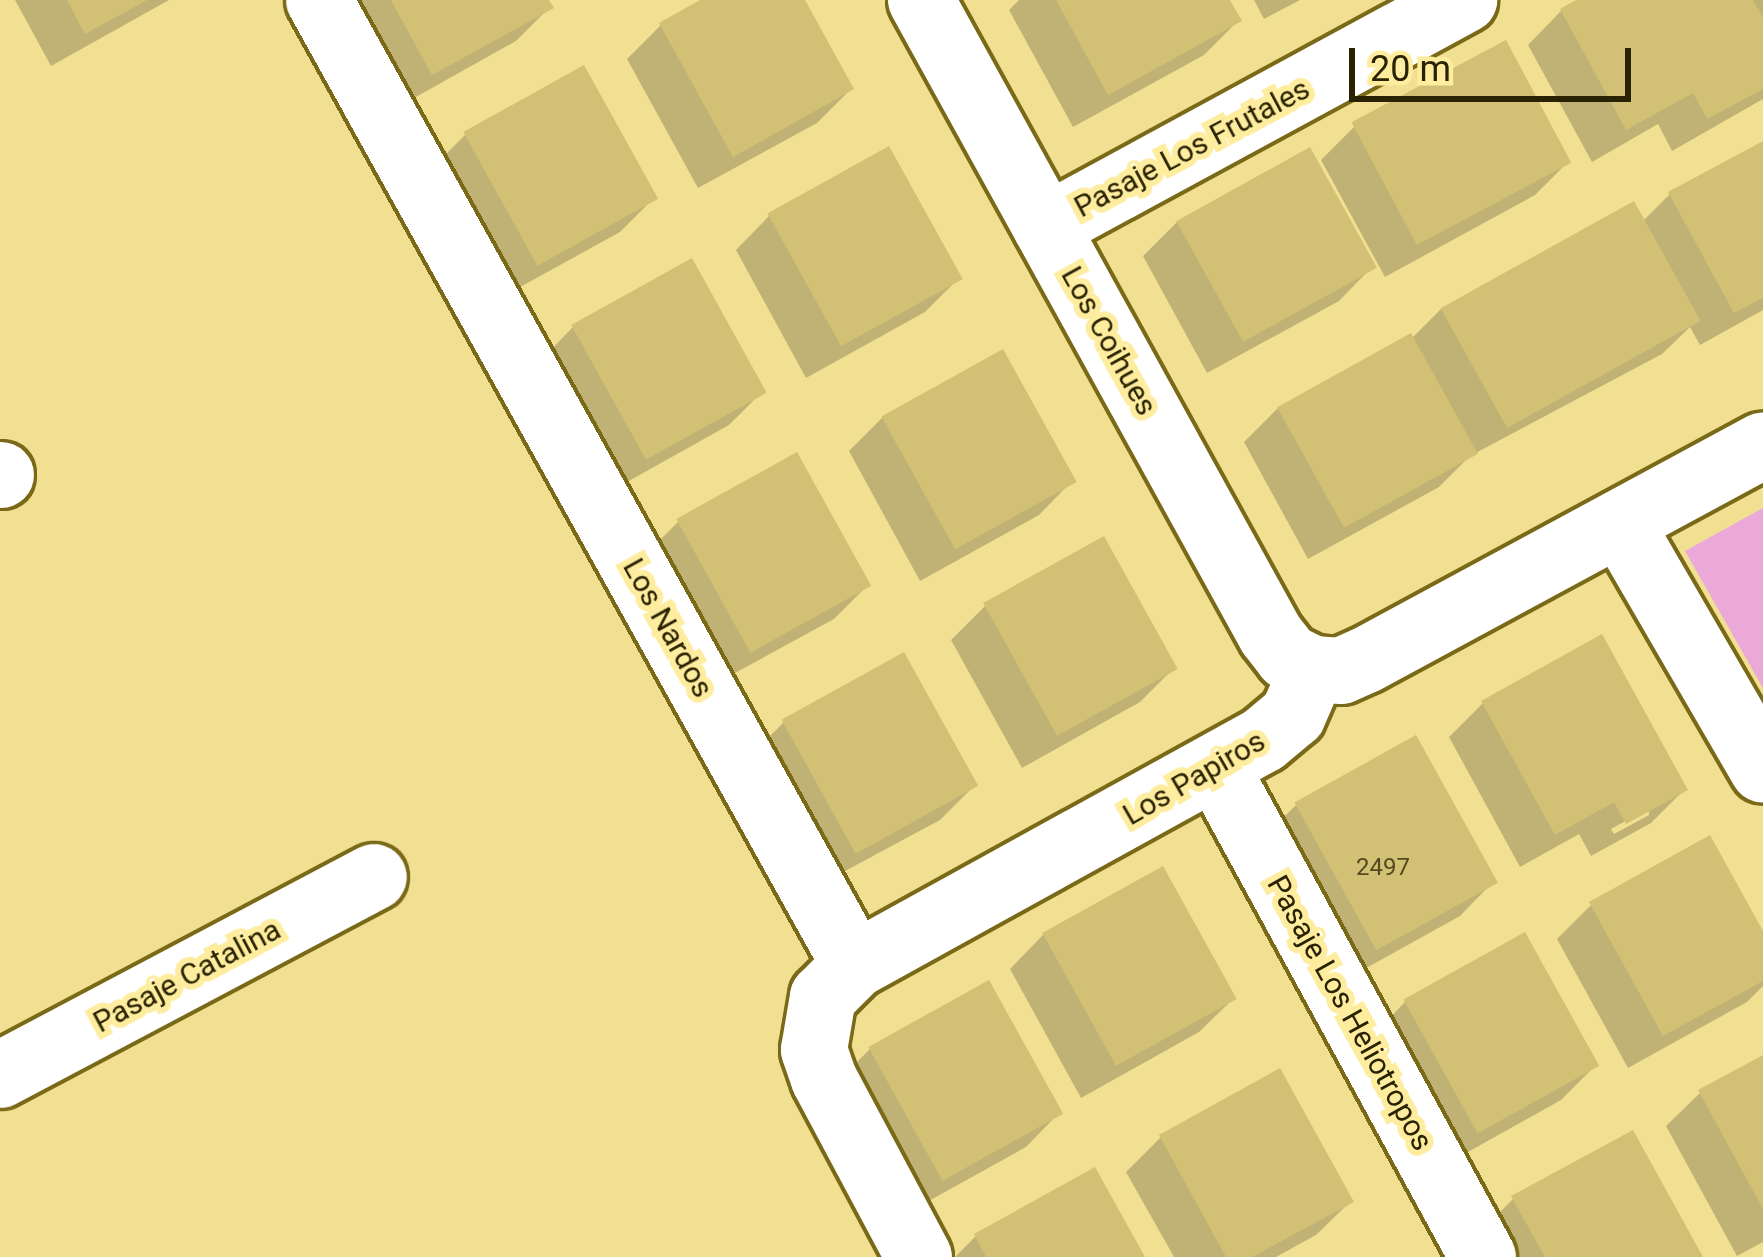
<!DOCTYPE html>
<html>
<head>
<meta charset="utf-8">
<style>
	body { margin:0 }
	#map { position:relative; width:1763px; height:1257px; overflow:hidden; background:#f1df92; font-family:Roboto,sans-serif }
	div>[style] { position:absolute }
	.green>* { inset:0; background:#eba9d9 }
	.shadow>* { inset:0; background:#0003 }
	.building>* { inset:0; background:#d2c174; transform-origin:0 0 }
	.roads { filter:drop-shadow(3px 0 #7a6917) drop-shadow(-3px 0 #7a6917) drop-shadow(0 3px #7a6917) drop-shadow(0 -3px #7a6917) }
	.minor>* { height:66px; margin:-33px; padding:0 33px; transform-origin:33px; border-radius:33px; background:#fff }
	span { translate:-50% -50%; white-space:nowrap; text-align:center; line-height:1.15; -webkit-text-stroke:12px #feec9f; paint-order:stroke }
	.number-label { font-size:24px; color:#544a1f }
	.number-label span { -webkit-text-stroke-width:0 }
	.street-label { font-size:30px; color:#2a2303 }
	.scale { position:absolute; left:1349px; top:48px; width:282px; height:54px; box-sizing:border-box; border:6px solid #2a2303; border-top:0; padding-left:15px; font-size:36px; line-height:42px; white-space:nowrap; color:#2a2303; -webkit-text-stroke:9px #feec9f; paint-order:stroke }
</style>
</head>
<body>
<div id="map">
	<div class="green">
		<div style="clip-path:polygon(1763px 508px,1763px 688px,1685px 551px)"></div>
	</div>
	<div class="shadow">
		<div style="clip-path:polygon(15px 0,169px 0,51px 66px)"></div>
		<div style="clip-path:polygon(338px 0,546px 0,550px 7px,516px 41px,398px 107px)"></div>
		<div style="clip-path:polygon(706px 0,802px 0,851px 89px,817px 123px,698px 188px,627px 59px,661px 25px)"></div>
		<div style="clip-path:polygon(1019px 0,1227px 0,1238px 21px,1204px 55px,1073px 127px,1009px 10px)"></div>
		<div style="clip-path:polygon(1254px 0,1300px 0,1264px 19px)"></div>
		<div style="clip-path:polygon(1582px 0,1763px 0,1763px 99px,1672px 151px,1658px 124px,1592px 162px,1528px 45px,1561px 11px)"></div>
		<div style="clip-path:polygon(1355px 126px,1569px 161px,1535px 195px,1385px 277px,1321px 160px)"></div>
		<div style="clip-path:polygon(465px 135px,654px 198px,620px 232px,502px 297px,431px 169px)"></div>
		<div style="clip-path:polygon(1763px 144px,1763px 310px,1700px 345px,1690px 327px,1662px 354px,1470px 456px,1439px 487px,1308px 559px,1244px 442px,1278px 408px,1411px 339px,1442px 308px,1642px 222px,1670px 194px)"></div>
		<div style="clip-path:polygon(769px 216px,958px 279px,925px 312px,806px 378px,736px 250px)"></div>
		<div style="clip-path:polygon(1177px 222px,1372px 267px,1339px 301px,1207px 373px,1143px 256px)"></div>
		<div style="clip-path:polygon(691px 262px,763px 391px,729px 425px,611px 491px,539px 362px,572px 328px)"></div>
		<div style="clip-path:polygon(883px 417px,1072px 481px,1039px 515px,920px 581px,849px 451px)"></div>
		<div style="clip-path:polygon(678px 522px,867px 586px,834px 619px,715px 684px,644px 556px)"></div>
		<div style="clip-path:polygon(985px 606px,1174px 668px,1140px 702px,1022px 768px,951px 640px)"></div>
		<div style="clip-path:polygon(evenodd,1483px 703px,1685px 789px,1651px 823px,1591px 856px,1579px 834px,1520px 867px,1449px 737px,1483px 703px,1649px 808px,1649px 815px,1614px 834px,1611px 829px,1649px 808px)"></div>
		<div style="clip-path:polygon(784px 722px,974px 786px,940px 820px,821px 884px,750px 756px)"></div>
		<div style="clip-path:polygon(1296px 805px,1493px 882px,1460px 916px,1341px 982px,1262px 839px)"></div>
		<div style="clip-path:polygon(1162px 870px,1233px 999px,1199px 1032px,1081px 1098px,1010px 969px,1043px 935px)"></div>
		<div style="clip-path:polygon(1591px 905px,1763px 937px,1763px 986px,1747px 1002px,1628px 1068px,1557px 939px)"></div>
		<div style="clip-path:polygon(1405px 1002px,1595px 1066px,1561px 1100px,1443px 1166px,1372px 1036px)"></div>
		<div style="clip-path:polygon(870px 1049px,1059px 1113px,1026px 1147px,907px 1213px,836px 1083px)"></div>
		<div style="clip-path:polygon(1763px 1058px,1763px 1242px,1737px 1256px,1666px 1126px,1700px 1093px)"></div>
		<div style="clip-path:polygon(1279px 1072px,1350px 1202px,1316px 1235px,1276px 1257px,1174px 1257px,1126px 1172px,1160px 1138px)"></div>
		<div style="clip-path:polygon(1513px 1199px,1700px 1257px,1493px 1257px,1479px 1233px)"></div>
		<div style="clip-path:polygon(975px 1237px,1141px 1257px,955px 1257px)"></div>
	</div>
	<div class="building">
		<div style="clip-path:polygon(67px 0,147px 0,85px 34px)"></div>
		<div style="clip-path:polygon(391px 0,549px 0,554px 8px,432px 75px)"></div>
		<div style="clip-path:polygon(700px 0,805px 0,854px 89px,733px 157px,659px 23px)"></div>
		<div style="clip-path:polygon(1056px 0,1230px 0,1242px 21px,1108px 95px)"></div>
		<div style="clip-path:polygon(1576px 0,1753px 0,1763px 18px,1763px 89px,1707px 119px,1693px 93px,1626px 130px,1560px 9px)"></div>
		<div style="left:1506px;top:40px;width:139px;height:175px;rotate:62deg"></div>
		<div style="left:584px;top:65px;width:153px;height:138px;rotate:61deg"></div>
		<div style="clip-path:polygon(1763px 141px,1763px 298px,1734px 313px,1668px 192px)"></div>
		<div style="left:889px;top:146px;width:152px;height:139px;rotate:61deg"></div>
		<div style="left:1310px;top:147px;width:138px;height:153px;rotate:61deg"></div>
		<div style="left:1634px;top:201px;width:137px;height:221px;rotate:61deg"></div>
		<div style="left:692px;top:258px;width:154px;height:138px;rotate:61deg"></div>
		<div style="left:1411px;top:333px;width:138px;height:153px;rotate:61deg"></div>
		<div style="left:1003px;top:349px;width:152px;height:139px;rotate:61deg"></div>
		<div style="left:797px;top:452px;width:153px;height:138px;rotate:61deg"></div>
		<div style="left:1104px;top:536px;width:152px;height:138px;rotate:61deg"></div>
		<div style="clip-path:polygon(1602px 634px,1688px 790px,1626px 824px,1614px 802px,1555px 835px,1481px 701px)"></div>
		<div style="left:904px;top:652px;width:153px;height:140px;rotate:61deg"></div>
		<div style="left:1416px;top:735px;width:169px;height:139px;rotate:61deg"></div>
		<div style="clip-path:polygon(1710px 835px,1763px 931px,1763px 981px,1663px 1036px,1589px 902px)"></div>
		<div style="left:1163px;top:866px;width:152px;height:138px;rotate:61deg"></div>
		<div style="left:1525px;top:932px;width:153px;height:139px;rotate:61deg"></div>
		<div style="left:989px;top:980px;width:153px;height:138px;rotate:61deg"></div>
		<div style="clip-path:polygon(1763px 1055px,1763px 1209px,1698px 1090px)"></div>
		<div style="clip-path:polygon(1280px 1068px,1354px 1202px,1252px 1257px,1226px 1257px,1159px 1135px)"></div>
		<div style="clip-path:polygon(1633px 1130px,1703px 1257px,1545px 1257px,1511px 1196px)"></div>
		<div style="clip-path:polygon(1095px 1167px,1145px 1257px,986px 1257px,974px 1234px)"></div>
	</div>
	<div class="roads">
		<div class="minor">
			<div style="left:319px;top:0;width:1104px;rotate:60.95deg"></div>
			<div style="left:921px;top:0;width:725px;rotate:61.14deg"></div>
			<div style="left:1271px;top:635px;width:28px;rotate:52deg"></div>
			<div style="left:1288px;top:657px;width:28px;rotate:26deg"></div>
			<div style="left:1313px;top:669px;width:28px;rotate:4deg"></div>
			<div style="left:1341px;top:671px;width:27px;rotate:-24deg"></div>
			<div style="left:1366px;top:660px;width:451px;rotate:-28.4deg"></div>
			<div style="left:1046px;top:227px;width:476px;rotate:-28.5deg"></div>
			<div style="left:0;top:475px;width:1px"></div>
			<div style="left:1620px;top:523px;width:285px;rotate:59.9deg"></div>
			<div style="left:1217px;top:769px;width:556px;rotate:61.41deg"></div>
			<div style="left:0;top:1075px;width:423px;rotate:-27.9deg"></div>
			<div style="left:919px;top:1257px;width:202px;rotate:-118.1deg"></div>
			<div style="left:824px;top:1079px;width:31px;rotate:-109deg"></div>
			<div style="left:814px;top:1050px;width:54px;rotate:-80.4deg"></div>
			<div style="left:823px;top:997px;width:45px;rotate:-45deg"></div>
			<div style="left:855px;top:965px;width:466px;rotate:-28.9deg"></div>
			<div style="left:1263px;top:740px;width:39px;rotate:-40deg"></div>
			<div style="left:1293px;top:715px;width:50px;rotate:-66.5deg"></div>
		</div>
	</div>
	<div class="number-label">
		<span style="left:1383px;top:868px">2497</span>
	</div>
	<div class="street-label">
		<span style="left:1192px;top:148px;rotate:-28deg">Pasaje Los Frutales</span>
		<span style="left:1109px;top:341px;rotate:61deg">Los Coihues</span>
		<span style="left:668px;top:628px;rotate:61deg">Los Nardos</span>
		<span style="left:1194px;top:778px;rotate:-30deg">Los Papiros</span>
		<span style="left:187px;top:976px;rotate:-28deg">Pasaje Catalina</span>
		<span style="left:1350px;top:1013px;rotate:61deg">Pasaje Los Heliotropos</span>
	</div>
	<div class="scale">20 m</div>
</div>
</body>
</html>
